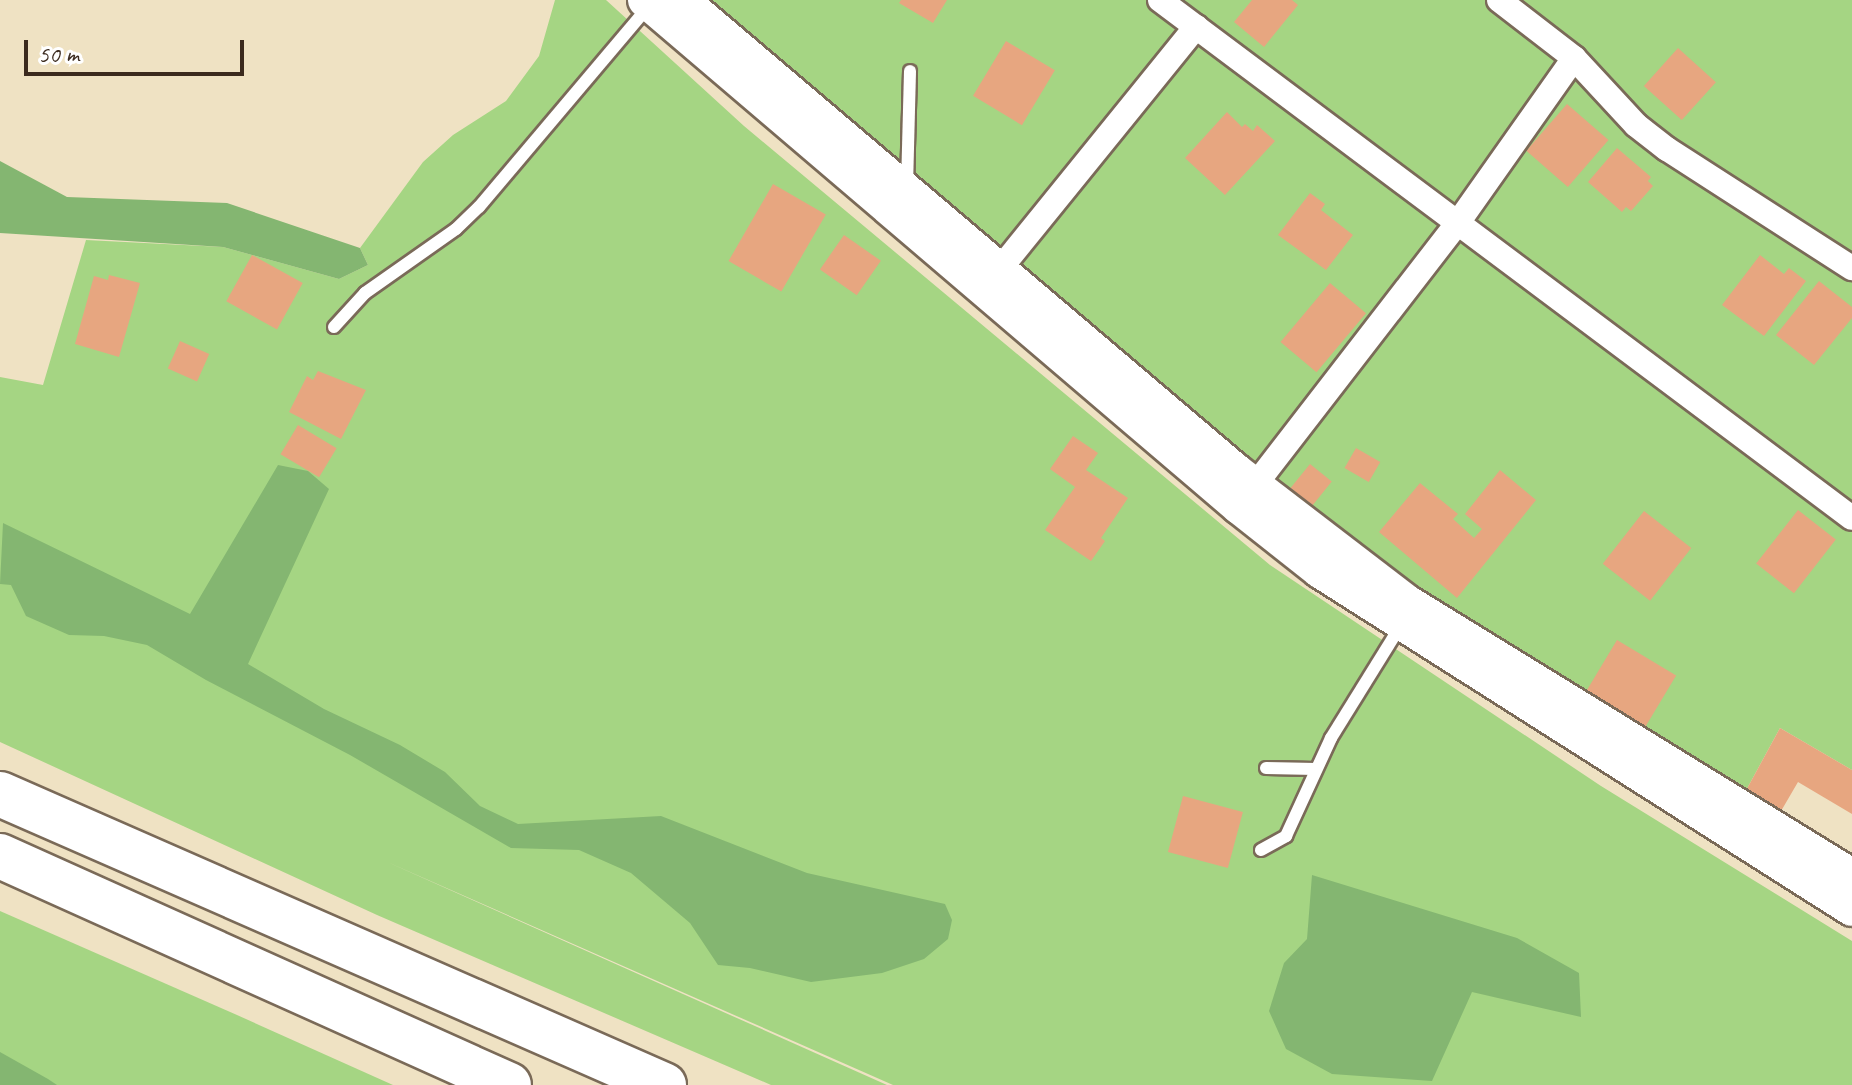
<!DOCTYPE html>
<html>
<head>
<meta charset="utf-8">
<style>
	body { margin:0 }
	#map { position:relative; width:1852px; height:1085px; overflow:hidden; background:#efe2c3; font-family:Caveat,sans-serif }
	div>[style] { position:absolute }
	.green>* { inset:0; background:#a5d583 }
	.forest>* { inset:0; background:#84b671 }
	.building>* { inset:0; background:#e7a680; transform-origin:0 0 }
	.roads { filter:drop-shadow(2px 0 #7a6a58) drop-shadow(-2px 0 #7a6a58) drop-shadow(0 2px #7a6a58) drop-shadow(0 -2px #7a6a58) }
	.service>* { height:12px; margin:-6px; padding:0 6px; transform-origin:6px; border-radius:6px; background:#fff }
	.minor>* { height:24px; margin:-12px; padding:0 12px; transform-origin:12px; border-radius:12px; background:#fff }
	.secondary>* { height:34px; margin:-17px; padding:0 17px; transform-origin:17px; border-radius:17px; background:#fff }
	.motorway>* { height:44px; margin:-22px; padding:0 22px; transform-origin:22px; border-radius:22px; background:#fff }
	span { translate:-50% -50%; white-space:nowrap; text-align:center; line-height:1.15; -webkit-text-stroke:8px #fff; paint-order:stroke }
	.scale { position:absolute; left:24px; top:40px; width:220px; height:36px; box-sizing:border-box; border:4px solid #3b2a1e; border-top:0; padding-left:10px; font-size:24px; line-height:28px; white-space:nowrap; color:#3b2a1e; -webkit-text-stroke:6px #fff; paint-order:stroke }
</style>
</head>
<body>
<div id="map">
	<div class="green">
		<div style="clip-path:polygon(555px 0,606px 0,744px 126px,1270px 565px,1601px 786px,1852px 941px,1852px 1085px,893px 1085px,385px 861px,887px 1085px,771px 1085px,377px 915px,0 742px,0 377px,43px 385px,86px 240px,223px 247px,339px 279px,368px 265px,360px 248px,423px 162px,453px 135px,506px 101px,539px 56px)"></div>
		<div style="clip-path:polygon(706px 0,1852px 0,1852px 770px,1780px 728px,1743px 796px,1344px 543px)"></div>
		<div style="clip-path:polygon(0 911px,237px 1015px,393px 1085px,0 1085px)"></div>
	</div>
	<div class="forest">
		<div style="clip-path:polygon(0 161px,67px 197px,227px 203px,360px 248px,368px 265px,339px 279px,223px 247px,0 233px)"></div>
		<div style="clip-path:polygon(278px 465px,308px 471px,329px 489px,248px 664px,324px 709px,400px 745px,445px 772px,480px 806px,518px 824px,661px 816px,807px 873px,945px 904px,952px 920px,948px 939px,924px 959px,882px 973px,811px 982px,750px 968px,718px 965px,690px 923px,631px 873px,579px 850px,511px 848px,350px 755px,206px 680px,147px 645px,104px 636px,69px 635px,26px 616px,11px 585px,0 584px,3px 523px,190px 614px)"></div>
		<div style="clip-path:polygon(1312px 875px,1517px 938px,1579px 973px,1581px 1017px,1472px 992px,1432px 1081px,1332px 1074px,1286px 1049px,1269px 1011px,1284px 963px,1307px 939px)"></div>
		<div style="clip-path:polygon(0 1052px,48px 1079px,57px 1085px,0 1085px)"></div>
	</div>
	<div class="building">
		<div style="clip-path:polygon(901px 0,947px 0,933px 23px,899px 3px)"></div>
		<div style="clip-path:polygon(1252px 0,1292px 0,1298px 5px,1264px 47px,1234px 22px)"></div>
		<div style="left:1006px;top:41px;width:57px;height:64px;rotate:31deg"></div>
		<div style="left:1678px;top:48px;width:51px;height:51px;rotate:42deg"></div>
		<div style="left:1567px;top:104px;width:55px;height:62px;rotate:41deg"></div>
		<div style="clip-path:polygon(1227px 112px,1242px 127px,1245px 124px,1253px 131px,1257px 125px,1275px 141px,1225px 195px,1185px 158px)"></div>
		<div style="clip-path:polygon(1617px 148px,1651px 177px,1648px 181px,1653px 186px,1631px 211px,1626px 207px,1622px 212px,1588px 182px)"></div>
		<div style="left:773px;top:184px;width:61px;height:89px;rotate:30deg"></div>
		<div style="clip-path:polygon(1310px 193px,1325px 204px,1321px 210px,1353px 235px,1326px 270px,1278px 235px)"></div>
		<div style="left:844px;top:235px;width:45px;height:42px;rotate:35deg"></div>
		<div style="left:252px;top:255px;width:58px;height:53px;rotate:29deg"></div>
		<div style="clip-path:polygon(1760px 255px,1784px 274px,1789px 268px,1806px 281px,1764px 336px,1722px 305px)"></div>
		<div style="clip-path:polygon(109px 275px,140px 283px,119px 357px,75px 344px,94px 276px,108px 280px)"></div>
		<div style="clip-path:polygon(1819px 281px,1852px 307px,1852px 318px,1814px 365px,1776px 335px)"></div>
		<div style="left:1330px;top:283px;width:47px;height:77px;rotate:40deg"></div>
		<div style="left:180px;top:341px;width:32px;height:30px;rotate:24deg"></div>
		<div style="clip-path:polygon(318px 371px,366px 390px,341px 439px,289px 412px,307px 376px,313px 380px)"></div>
		<div style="left:298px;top:425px;width:45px;height:34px;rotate:31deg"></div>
		<div style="clip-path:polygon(1073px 436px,1098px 453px,1086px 470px,1128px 498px,1101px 538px,1105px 541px,1091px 561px,1045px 530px,1075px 487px,1050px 469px)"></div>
		<div style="left:1356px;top:448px;width:28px;height:23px;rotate:30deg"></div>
		<div style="left:1310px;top:464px;width:28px;height:38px;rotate:39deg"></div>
		<div style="clip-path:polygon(1500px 470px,1536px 500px,1457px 598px,1379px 532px,1420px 483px,1458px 514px,1453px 519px,1474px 538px,1482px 529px,1465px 514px)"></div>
		<div style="left:1798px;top:510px;width:48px;height:68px;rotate:38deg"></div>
		<div style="left:1644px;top:511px;width:60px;height:67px;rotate:38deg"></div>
		<div style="left:1617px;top:640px;width:69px;height:65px;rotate:31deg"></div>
		<div style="clip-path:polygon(1780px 728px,1852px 770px,1852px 814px,1798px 782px,1777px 818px,1743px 796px)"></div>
		<div style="left:1183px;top:796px;width:62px;height:58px;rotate:15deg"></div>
	</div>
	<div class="roads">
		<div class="service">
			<div style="left:907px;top:186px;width:115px;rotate:-88.5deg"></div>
			<div style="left:334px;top:327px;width:46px;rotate:-47.6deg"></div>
			<div style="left:365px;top:293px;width:111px;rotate:-35.1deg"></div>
			<div style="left:456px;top:229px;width:32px;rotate:-44deg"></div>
			<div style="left:479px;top:207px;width:262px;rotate:-49.8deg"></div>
			<div style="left:1266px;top:768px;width:50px;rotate:1.1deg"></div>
			<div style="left:1261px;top:850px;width:29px;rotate:-29deg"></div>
			<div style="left:1286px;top:836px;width:108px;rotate:-65.3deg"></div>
			<div style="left:1331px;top:738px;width:133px;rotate:-58.2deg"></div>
		</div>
		<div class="minor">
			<div style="left:1160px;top:0;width:864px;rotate:36.82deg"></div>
			<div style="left:1499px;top:0;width:95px;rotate:37.7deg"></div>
			<div style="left:1574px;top:58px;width:91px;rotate:47.2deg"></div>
			<div style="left:1636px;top:125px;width:39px;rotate:38deg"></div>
			<div style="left:1667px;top:149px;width:220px;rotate:32.8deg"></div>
			<div style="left:991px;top:280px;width:326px;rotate:-51deg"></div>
			<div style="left:1245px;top:498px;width:346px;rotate:-52.3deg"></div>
			<div style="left:1457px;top:224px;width:203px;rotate:-54.8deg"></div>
		</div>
		<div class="secondary">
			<div style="left:645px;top:0;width:781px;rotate:40.48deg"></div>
			<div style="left:1239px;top:507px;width:103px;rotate:38.3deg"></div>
			<div style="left:1320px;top:571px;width:630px;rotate:32.43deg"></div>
			<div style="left:682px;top:0;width:726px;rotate:40.36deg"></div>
			<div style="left:1235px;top:470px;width:217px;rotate:37.5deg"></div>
			<div style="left:1407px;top:602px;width:523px;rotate:31.62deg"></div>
		</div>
		<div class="motorway">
			<div style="left:0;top:794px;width:725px;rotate:23.67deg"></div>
			<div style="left:0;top:856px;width:558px;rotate:24.22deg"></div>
		</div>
	</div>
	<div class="scale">50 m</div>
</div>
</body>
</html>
